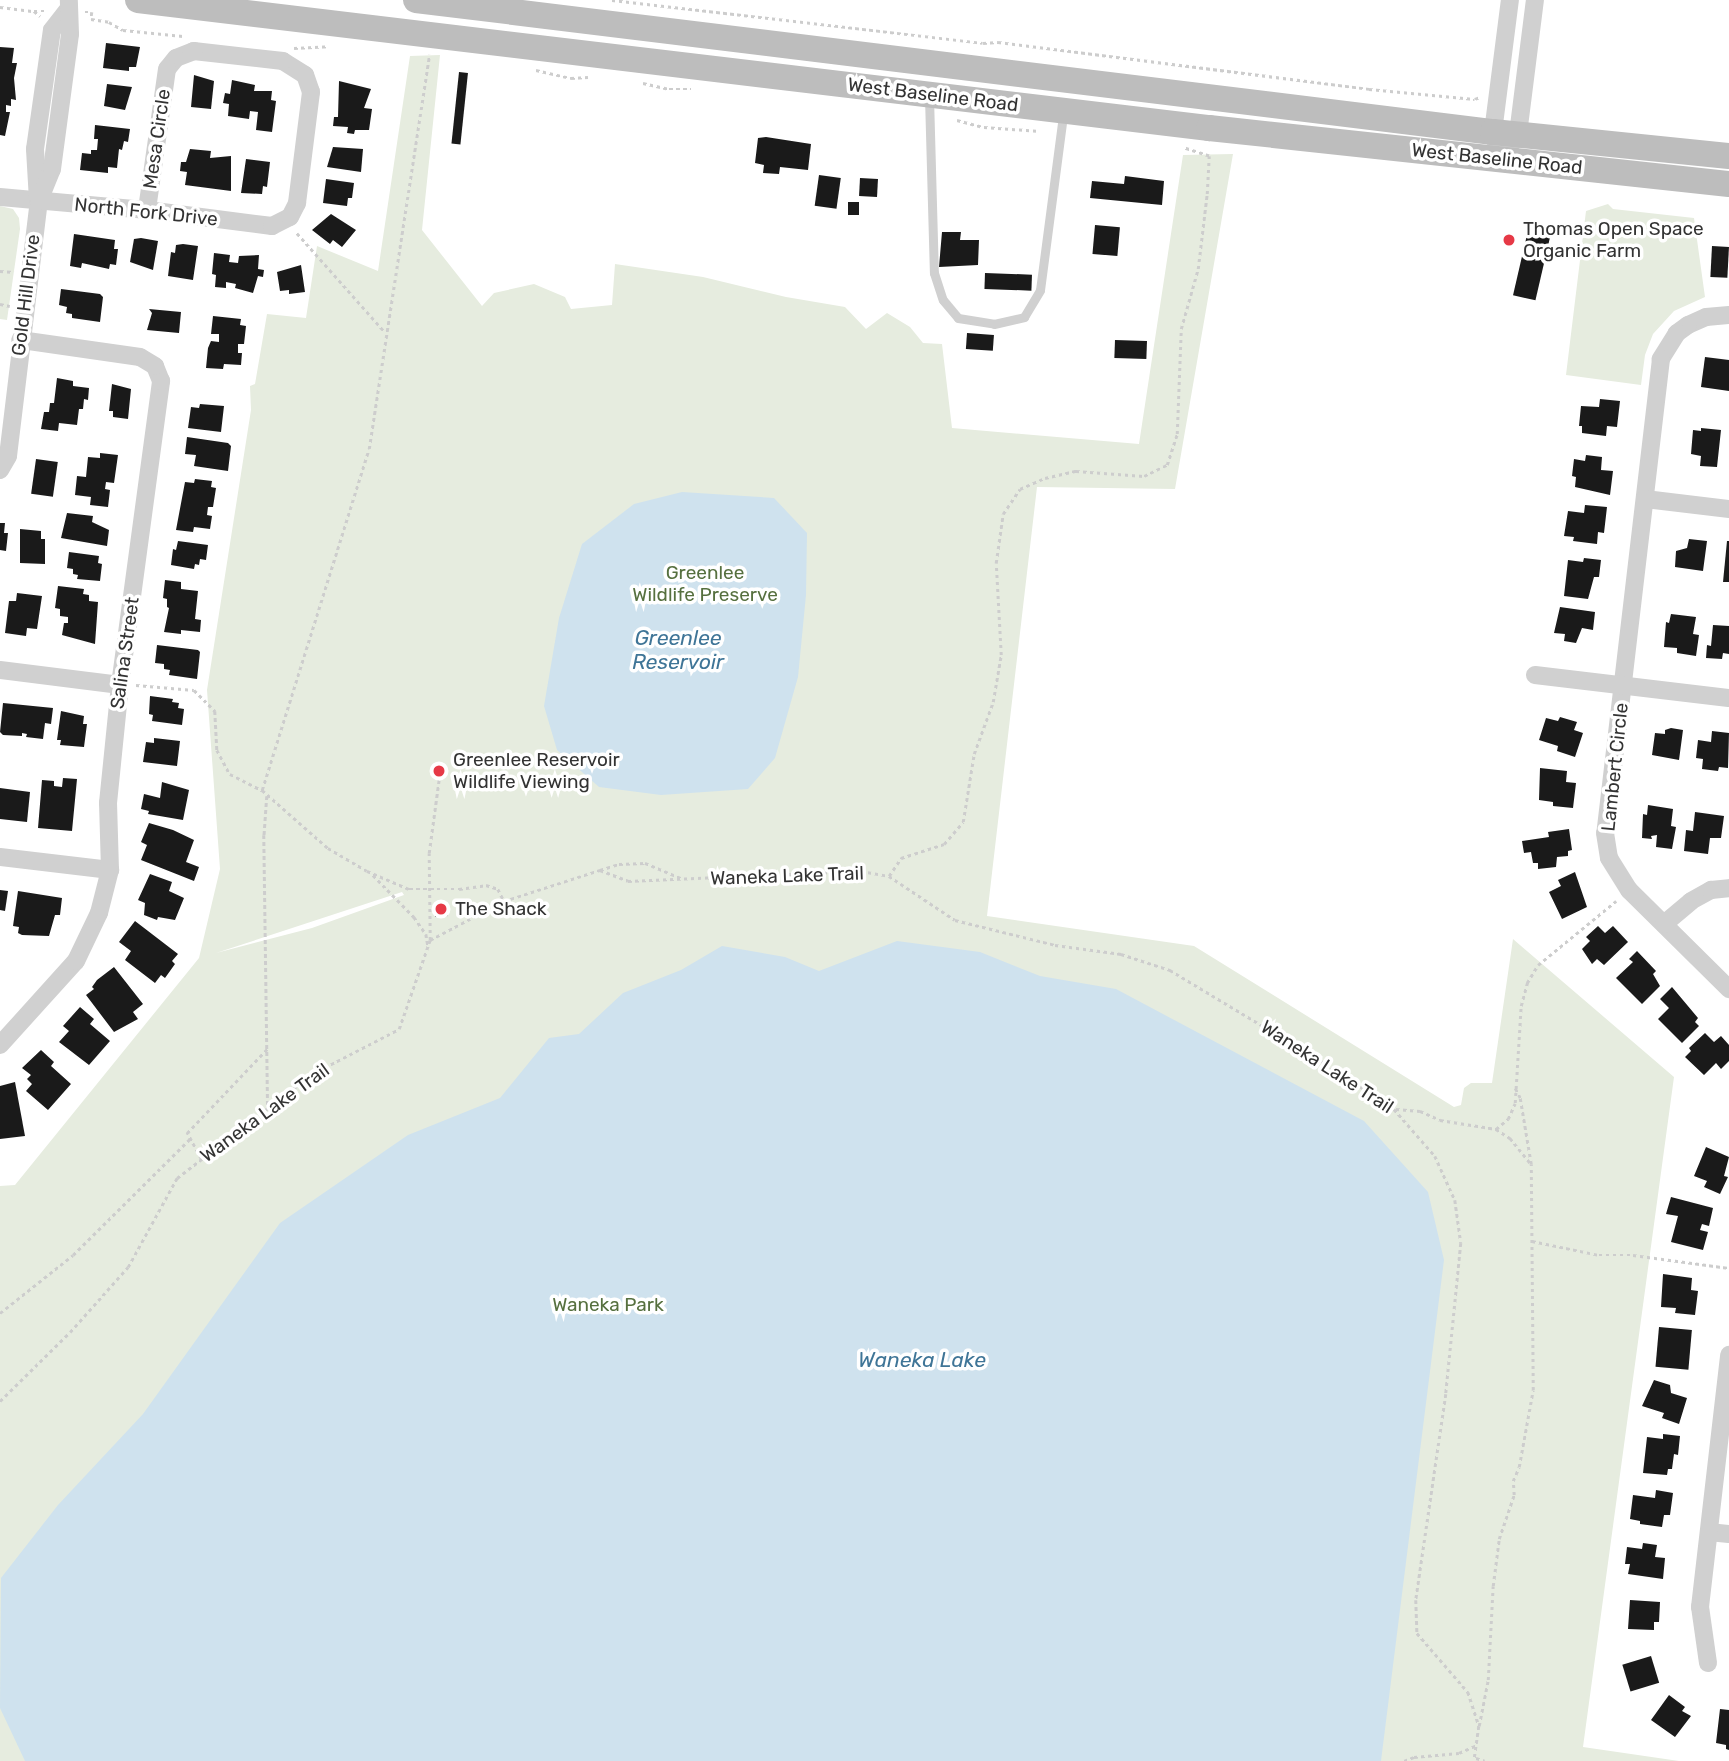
<!DOCTYPE html>
<html>
<head>
<meta charset="utf-8">
<style>
	body { margin:0 }
	#map { position:relative; width:1729px; height:1761px; overflow:hidden; background:#fff; font-family:Rubik,sans-serif }
	div>[style] { position:absolute }
	.green>* { inset:0; background:#e6ecdf }
	.water>* { inset:0; background:#cfe2ee }
	.building>* { inset:0; background:#1a1a1a; transform-origin:0 0 }
	.path>* { height:2.5px; margin-top:-1.25px; transform-origin:0; background:repeating-linear-gradient(90deg,#cdcdcd 0 3.5px,transparent 0 7px) }
	.lane>* { height:9px; margin:-4.5px; padding:0 4.5px; transform-origin:4.5px; border-radius:4.5px; background:#d0d0d0 }
	.street>* { height:18px; margin:-9px; padding:0 9px; transform-origin:9px; border-radius:9px; background:#d0d0d0 }
	.secondary>* { height:26px; margin:-13px; padding:0 13px; transform-origin:13px; border-radius:13px; background:#bdbdbd }
	.dots>* { width:19px; height:19px; translate:-50% -50%; box-sizing:border-box; border:4px solid #fff; border-radius:50% }
	span { translate:-50% -50%; white-space:nowrap; text-align:center; line-height:1.15; -webkit-text-stroke:7px #fff; paint-order:stroke }
	.street-label { font-size:19px; color:#333 }
	.poi-label { font-size:19px; color:#333 }
	.left { translate:0 -50%; text-align:left }
	.park-label { font-size:19px; color:#56703f }
	.water-label { font-size:21px; color:#3f7597; font-style:italic }
</style>
</head>
<body>
<div id="map">
	<div class="green">
		<div style="clip-path:polygon(evenodd,440px 55px,422px 230px,482px 306px,494px 293px,534px 284px,565px 297px,571px 309px,612px 305px,615px 264px,703px 277px,786px 297px,845px 307px,866px 329px,887px 313px,910px 327px,923px 343px,942px 344px,952px 428px,1139px 444px,1183px 155px,1233px 154px,1175px 489px,1037px 487px,987px 916px,1194px 946px,1454px 1107px,1461px 1105px,1464px 1088px,1471px 1083px,1492px 1083px,1513px 939px,1674px 1077px,1583px 1747px,1679px 1761px,0 1761px,0 1186px,15px 1185px,199px 958px,220px 869px,207px 690px,251px 410px,250px 386px,255px 384px,267px 314px,306px 318px,317px 246px,378px 271px,410px 56px,440px 55px,402px 892px,404px 895px,312px 928px,216px 953px,402px 892px)"></div>
		<div style="clip-path:polygon(1608px 204px,1613px 209px,1694px 218px,1705px 297px,1674px 311px,1653px 334px,1645px 355px,1641px 385px,1566px 375px,1586px 211px)"></div>
		<div style="clip-path:polygon(0 206px,13px 209px,19px 218px,20px 229px,7px 320px,0 319px)"></div>
	</div>
	<div class="water">
		<div style="clip-path:polygon(682px 492px,774px 498px,807px 533px,806px 595px,798px 677px,775px 758px,748px 789px,661px 795px,599px 787px,557px 750px,544px 706px,559px 618px,582px 544px,634px 504px)"></div>
		<div style="clip-path:polygon(897px 941px,980px 952px,1040px 976px,1116px 989px,1364px 1121px,1428px 1192px,1444px 1260px,1381px 1761px,25px 1761px,0 1708px,1px 1578px,58px 1505px,143px 1414px,280px 1223px,408px 1135px,500px 1098px,549px 1038px,579px 1034px,623px 993px,681px 970px,722px 946px,785px 957px,819px 971px)"></div>
	</div>
	<div class="building">
		<div style="clip-path:polygon(106px 43px,140px 47px,136px 67px,129px 67px,129px 71px,103px 68px)"></div>
		<div style="clip-path:polygon(0 47px,14px 48px,12px 63px,17px 63px,14px 78px,16px 100px,11px 99px,11px 106px,6px 105px,6px 112px,10px 112px,5px 136px,0 135px)"></div>
		<div style="left:459px;top:72px;width:9px;height:72px;rotate:6deg"></div>
		<div style="clip-path:polygon(194px 75px,214px 81px,211px 109px,191px 107px)"></div>
		<div style="clip-path:polygon(232px 80px,255px 85px,254px 91px,272px 91px,271px 100px,276px 101px,272px 132px,256px 130px,258px 112px,250px 111px,249px 119px,228px 116px,229px 104px,223px 103px,225px 93px,230px 94px)"></div>
		<div style="clip-path:polygon(339px 81px,371px 89px,364px 108px,372px 109px,369px 130px,355px 130px,354px 134px,347px 133px,348px 127px,333px 126px,334px 117px,338px 117px)"></div>
		<div style="clip-path:polygon(107px 84px,132px 87px,125px 110px,104px 106px)"></div>
		<div style="clip-path:polygon(95px 125px,130px 129px,128px 142px,124px 141px,122px 150px,119px 149px,117px 168px,108px 167px,108px 173px,80px 170px,82px 153px,91px 154px,91px 150px,97px 150px,98px 139px,94px 139px)"></div>
		<div style="clip-path:polygon(766px 137px,811px 144px,808px 170px,780px 167px,779px 174px,763px 173px,764px 165px,755px 163px,758px 138px)"></div>
		<div style="clip-path:polygon(333px 147px,363px 149px,361px 172px,327px 167px)"></div>
		<div style="clip-path:polygon(190px 149px,211px 151px,210px 158px,231px 156px,231px 191px,185px 185px,187px 172px,180px 171px,181px 162px,186px 162px)"></div>
		<div style="clip-path:polygon(246px 159px,270px 162px,267px 187px,263px 186px,262px 194px,241px 193px)"></div>
		<div style="left:819px;top:175px;width:22px;height:31px;rotate:8deg"></div>
		<div style="clip-path:polygon(1125px 176px,1164px 181px,1162px 205px,1090px 198px,1092px 181px,1124px 184px)"></div>
		<div style="left:860px;top:178px;width:18px;height:18px;rotate:3deg"></div>
		<div style="clip-path:polygon(326px 179px,354px 183px,352px 198px,348px 198px,347px 206px,323px 203px)"></div>
		<div style="left:848px;top:202px;width:11px;height:13px"></div>
		<div style="clip-path:polygon(331px 214px,356px 230px,342px 247px,333px 240px,330px 244px,312px 230px)"></div>
		<div style="left:1095px;top:225px;width:25px;height:29px;rotate:5deg"></div>
		<div style="left:1529px;top:226px;width:23px;height:71px;rotate:13deg"></div>
		<div style="clip-path:polygon(942px 232px,961px 232px,960px 240px,979px 240px,978px 265px,939px 267px)"></div>
		<div style="clip-path:polygon(74px 234px,115px 240px,114px 249px,118px 249px,116px 265px,110px 264px,109px 269px,82px 263px,81px 268px,70px 266px)"></div>
		<div style="clip-path:polygon(141px 238px,158px 241px,153px 270px,130px 262px,134px 239px)"></div>
		<div style="clip-path:polygon(183px 244px,198px 246px,193px 280px,168px 276px,171px 252px,175px 253px,176px 245px)"></div>
		<div style="left:1712px;top:246px;width:17px;height:31px;rotate:3deg"></div>
		<div style="clip-path:polygon(214px 253px,230px 255px,229px 262px,238px 263px,239px 256px,259px 255px,258px 269px,264px 270px,263px 277px,258px 276px,253px 293px,235px 288px,236px 284px,226px 282px,226px 288px,215px 287px,216px 275px,212px 274px)"></div>
		<div style="clip-path:polygon(301px 265px,305px 292px,289px 294px,289px 290px,280px 291px,277px 272px)"></div>
		<div style="left:985px;top:273px;width:47px;height:16px;rotate:2deg"></div>
		<div style="clip-path:polygon(61px 289px,100px 294px,103px 297px,100px 322px,72px 318px,72px 314px,66px 313px,67px 307px,59px 305px)"></div>
		<div style="clip-path:polygon(149px 309px,181px 312px,179px 333px,147px 330px,152px 313px)"></div>
		<div style="clip-path:polygon(213px 316px,241px 319px,240px 325px,246px 326px,244px 344px,238px 344px,238px 353px,242px 353px,241px 365px,224px 364px,223px 369px,206px 368px,208px 348px,211px 341px,219px 342px,219px 334px,211px 334px)"></div>
		<div style="left:967px;top:333px;width:27px;height:16px;rotate:4deg"></div>
		<div style="left:1115px;top:340px;width:32px;height:18px;rotate:2deg"></div>
		<div style="clip-path:polygon(1705px 357px,1729px 360px,1729px 391px,1701px 387px)"></div>
		<div style="clip-path:polygon(57px 378px,73px 381px,73px 386px,89px 388px,88px 400px,84px 399px,83px 409px,79px 409px,77px 425px,59px 423px,58px 431px,41px 429px,44px 412px,49px 412px,50px 403px,54px 403px)"></div>
		<div style="clip-path:polygon(112px 384px,131px 389px,128px 419px,113px 417px,113px 411px,109px 411px)"></div>
		<div style="clip-path:polygon(1600px 399px,1620px 401px,1617px 427px,1607px 426px,1606px 436px,1582px 433px,1582px 426px,1579px 426px,1581px 406px,1599px 407px)"></div>
		<div style="clip-path:polygon(200px 404px,224px 406px,221px 432px,188px 428px,191px 407px,199px 408px)"></div>
		<div style="clip-path:polygon(1701px 428px,1721px 430px,1717px 467px,1700px 466px,1701px 456px,1691px 454px,1693px 430px,1701px 431px)"></div>
		<div style="clip-path:polygon(187px 437px,228px 443px,231px 446px,228px 471px,194px 466px,196px 455px,185px 454px)"></div>
		<div style="clip-path:polygon(100px 453px,118px 455px,114px 483px,106px 482px,105px 489px,110px 490px,108px 507px,90px 505px,91px 497px,75px 495px,77px 476px,86px 477px,88px 457px,100px 458px)"></div>
		<div style="clip-path:polygon(1586px 455px,1602px 457px,1601px 470px,1613px 471px,1610px 495px,1575px 487px,1576px 477px,1572px 476px,1574px 459px,1585px 461px)"></div>
		<div style="left:36px;top:459px;width:22px;height:35px;rotate:8deg"></div>
		<div style="clip-path:polygon(195px 479px,212px 481px,211px 487px,216px 488px,213px 507px,208px 507px,207px 515px,212px 516px,210px 529px,194px 527px,193px 532px,176px 530px,185px 482px,194px 483px)"></div>
		<div style="clip-path:polygon(1585px 505px,1607px 507px,1604px 533px,1598px 532px,1597px 544px,1573px 541px,1574px 537px,1564px 536px,1568px 511px,1584px 513px)"></div>
		<div style="clip-path:polygon(67px 513px,93px 516px,92px 522px,109px 530px,107px 546px,61px 538px)"></div>
		<div style="clip-path:polygon(0 523px,5px 523px,4px 533px,8px 533px,6px 551px,0 550px)"></div>
		<div style="clip-path:polygon(20px 529px,41px 531px,41px 539px,45px 539px,45px 564px,20px 563px)"></div>
		<div style="clip-path:polygon(1689px 539px,1707px 541px,1703px 571px,1675px 567px,1676px 551px,1687px 548px)"></div>
		<div style="clip-path:polygon(178px 541px,208px 545px,206px 560px,200px 559px,199px 565px,195px 564px,194px 569px,171px 565px,173px 549px,176px 550px)"></div>
		<div style="clip-path:polygon(1727px 541px,1729px 541px,1729px 582px,1723px 582px)"></div>
		<div style="clip-path:polygon(69px 552px,99px 556px,98px 563px,102px 564px,100px 581px,77px 579px,78px 575px,73px 574px,73px 569px,67px 568px)"></div>
		<div style="clip-path:polygon(1584px 558px,1601px 560px,1599px 577px,1594px 577px,1588px 599px,1564px 596px,1568px 560px,1583px 562px)"></div>
		<div style="clip-path:polygon(165px 580px,181px 582px,181px 589px,198px 591px,195px 619px,201px 620px,200px 632px,181px 630px,181px 634px,164px 632px,169px 608px,167px 607px,167px 599px,163px 598px)"></div>
		<div style="clip-path:polygon(58px 586px,84px 589px,83px 594px,89px 595px,89px 601px,98px 602px,95px 644px,62px 635px,64px 623px,68px 623px,68px 617px,60px 616px,60px 609px,55px 608px)"></div>
		<div style="clip-path:polygon(17px 593px,42px 596px,37px 629px,27px 628px,26px 636px,5px 633px,9px 601px,16px 601px)"></div>
		<div style="clip-path:polygon(1560px 607px,1595px 612px,1593px 630px,1582px 628px,1576px 643px,1564px 641px,1565px 634px,1554px 633px)"></div>
		<div style="clip-path:polygon(1671px 614px,1696px 617px,1693px 634px,1699px 635px,1696px 656px,1677px 653px,1677px 648px,1664px 647px,1666px 622px,1669px 623px)"></div>
		<div style="clip-path:polygon(1713px 625px,1729px 626px,1729px 654px,1723px 653px,1722px 659px,1706px 658px,1707px 645px,1711px 646px)"></div>
		<div style="clip-path:polygon(157px 645px,198px 650px,200px 652px,197px 679px,169px 675px,170px 670px,164px 669px,164px 664px,155px 663px)"></div>
		<div style="clip-path:polygon(150px 696px,173px 699px,172px 702px,179px 703px,178px 708px,184px 709px,182px 725px,152px 721px,153px 715px,149px 714px)"></div>
		<div style="clip-path:polygon(3px 703px,53px 708px,51px 724px,45px 723px,43px 739px,26px 737px,27px 734px,22px 733px,22px 736px,3px 735px,0 732px)"></div>
		<div style="clip-path:polygon(61px 711px,84px 716px,83px 724px,87px 724px,84px 747px,60px 745px,61px 740px,57px 740px)"></div>
		<div style="clip-path:polygon(1560px 717px,1577px 722px,1574px 730px,1583px 733px,1575px 757px,1557px 751px,1558px 746px,1539px 740px,1546px 718px,1558px 721px)"></div>
		<div style="clip-path:polygon(1671px 728px,1683px 730px,1679px 760px,1652px 755px,1655px 733px,1665px 734px,1665px 730px)"></div>
		<div style="clip-path:polygon(1712px 731px,1729px 733px,1728px 768px,1719px 767px,1718px 771px,1702px 769px,1703px 759px,1696px 758px,1698px 740px,1711px 742px)"></div>
		<div style="clip-path:polygon(154px 738px,180px 741px,177px 766px,143px 762px,146px 742px,154px 743px)"></div>
		<div style="clip-path:polygon(1540px 768px,1567px 771px,1566px 782px,1576px 783px,1573px 808px,1553px 806px,1553px 802px,1539px 800px)"></div>
		<div style="clip-path:polygon(63px 778px,77px 779px,72px 831px,38px 828px,42px 780px,54px 781px,54px 786px,62px 787px)"></div>
		<div style="clip-path:polygon(162px 782px,189px 790px,183px 820px,148px 814px,149px 811px,141px 809px,144px 794px,160px 798px)"></div>
		<div style="clip-path:polygon(0 788px,30px 792px,27px 822px,0 819px)"></div>
		<div style="clip-path:polygon(1648px 805px,1673px 809px,1671px 826px,1676px 827px,1672px 849px,1656px 847px,1657px 835px,1651px 836px,1652px 839px,1642px 838px,1643px 814px,1647px 815px)"></div>
		<div style="clip-path:polygon(1695px 812px,1724px 816px,1721px 838px,1710px 838px,1708px 854px,1684px 851px,1686px 830px,1693px 831px)"></div>
		<div style="clip-path:polygon(149px 823px,173px 830px,194px 840px,186px 862px,199px 867px,194px 881px,141px 860px,147px 845px,141px 842px)"></div>
		<div style="clip-path:polygon(1569px 829px,1572px 850px,1568px 851px,1568px 856px,1557px 857px,1556px 867px,1538px 869px,1538px 863px,1533px 863px,1531px 852px,1524px 853px,1522px 841px,1549px 837px,1548px 832px)"></div>
		<div style="clip-path:polygon(1575px 872px,1587px 907px,1562px 919px,1549px 892px,1561px 886px,1558px 880px)"></div>
		<div style="clip-path:polygon(150px 874px,172px 882px,169px 891px,184px 898px,175px 920px,158px 917px,157px 920px,144px 915px,145px 903px,138px 900px)"></div>
		<div style="clip-path:polygon(0 890px,8px 891px,5px 911px,0 910px)"></div>
		<div style="clip-path:polygon(18px 891px,62px 898px,60px 915px,55px 915px,49px 936px,22px 935px,18px 933px,19px 927px,13px 926px)"></div>
		<div style="left:447px;top:904px;width:12px;height:13px;rotate:85deg"></div>
		<div style="clip-path:polygon(135px 921px,178px 954px,172px 961px,175px 964px,165px 978px,161px 975px,155px 983px,125px 960px,131px 951px,119px 942px)"></div>
		<div style="clip-path:polygon(1598px 926px,1605px 933px,1613px 926px,1628px 942px,1604px 965px,1597px 959px,1592px 964px,1582px 949px,1590px 941px,1586px 937px)"></div>
		<div style="clip-path:polygon(1637px 951px,1656px 971px,1653px 974px,1660px 986px,1642px 1004px,1616px 978px,1633px 962px,1629px 959px)"></div>
		<div style="clip-path:polygon(114px 967px,143px 1004px,133px 1012px,138px 1019px,114px 1032px,86px 995px,94px 989px,92px 987px,97px 980px)"></div>
		<div style="clip-path:polygon(1672px 987px,1698px 1018px,1695px 1022px,1699px 1026px,1682px 1043px,1658px 1019px,1669px 1008px,1660px 999px)"></div>
		<div style="clip-path:polygon(80px 1007px,94px 1019px,90px 1024px,110px 1041px,89px 1065px,59px 1042px,69px 1031px,63px 1026px)"></div>
		<div style="clip-path:polygon(1705px 1033px,1714px 1042px,1721px 1036px,1729px 1045px,1729px 1061px,1721px 1069px,1716px 1063px,1704px 1075px,1685px 1057px,1691px 1051px,1689px 1048px)"></div>
		<div style="clip-path:polygon(41px 1050px,54px 1062px,51px 1066px,71px 1084px,48px 1110px,26px 1091px,32px 1084px,27px 1079px,31px 1075px,22px 1068px)"></div>
		<div style="clip-path:polygon(15px 1082px,25px 1136px,0 1139px,0 1086px)"></div>
		<div style="clip-path:polygon(1706px 1147px,1729px 1157px,1724px 1176px,1728px 1177px,1720px 1194px,1704px 1187px,1707px 1181px,1694px 1176px)"></div>
		<div style="clip-path:polygon(1671px 1197px,1713px 1208px,1709px 1226px,1702px 1224px,1700px 1230px,1708px 1232px,1703px 1250px,1671px 1242px,1678px 1216px,1666px 1214px)"></div>
		<div style="clip-path:polygon(1663px 1274px,1692px 1278px,1691px 1290px,1698px 1291px,1695px 1315px,1675px 1313px,1676px 1308px,1661px 1307px)"></div>
		<div style="left:1659px;top:1327px;width:33px;height:40px;rotate:5deg"></div>
		<div style="clip-path:polygon(1654px 1380px,1670px 1385px,1671px 1393px,1687px 1398px,1679px 1424px,1662px 1418px,1664px 1413px,1642px 1406px)"></div>
		<div style="clip-path:polygon(1663px 1434px,1680px 1436px,1678px 1455px,1674px 1454px,1672px 1469px,1668px 1469px,1667px 1475px,1643px 1473px,1647px 1437px,1663px 1439px)"></div>
		<div style="clip-path:polygon(1656px 1490px,1673px 1493px,1670px 1515px,1664px 1515px,1662px 1527px,1640px 1524px,1640px 1521px,1630px 1519px,1633px 1495px,1655px 1498px)"></div>
		<div style="clip-path:polygon(1643px 1543px,1657px 1545px,1655px 1557px,1665px 1558px,1663px 1579px,1628px 1574px,1630px 1564px,1625px 1564px,1627px 1547px,1642px 1549px)"></div>
		<div style="clip-path:polygon(1630px 1600px,1660px 1602px,1659px 1622px,1654px 1622px,1654px 1630px,1628px 1629px)"></div>
		<div style="left:1651px;top:1656px;width:28px;height:30px;rotate:73deg"></div>
		<div style="clip-path:polygon(1669px 1695px,1685px 1707px,1682px 1711px,1691px 1716px,1675px 1737px,1651px 1720px)"></div>
		<div style="clip-path:polygon(1720px 1709px,1729px 1710px,1729px 1750px,1726px 1749px,1726px 1745px,1716px 1743px)"></div>
	</div>
	<div class="path">
		<div style="left:612px;top:0;width:373px;rotate:6.6deg"></div>
		<div style="left:983px;top:43px;width:15px;rotate:-4deg"></div>
		<div style="left:998px;top:42px;width:374px;rotate:7.2deg"></div>
		<div style="left:1369px;top:89px;width:106px;rotate:5.4deg"></div>
		<div style="left:1475px;top:99px;width:5px;rotate:-22deg"></div>
		<div style="left:0;top:7px;width:34px;rotate:7deg"></div>
		<div style="left:34px;top:11px;width:8px;rotate:40deg"></div>
		<div style="left:34px;top:11px;width:13px"></div>
		<div style="left:85px;top:12px;width:7px"></div>
		<div style="left:92px;top:12px;width:7px;rotate:98deg"></div>
		<div style="left:91px;top:19px;width:18px;rotate:9deg"></div>
		<div style="left:109px;top:22px;width:16px;rotate:30deg"></div>
		<div style="left:123px;top:30px;width:60px;rotate:5.7deg"></div>
		<div style="left:294px;top:48px;width:35px;rotate:-3deg"></div>
		<div style="left:536px;top:70px;width:36px;rotate:13deg"></div>
		<div style="left:571px;top:78px;width:17px;rotate:-3deg"></div>
		<div style="left:643px;top:83px;width:27px;rotate:13deg"></div>
		<div style="left:669px;top:89px;width:22px"></div>
		<div style="left:957px;top:120px;width:28px;rotate:15deg"></div>
		<div style="left:984px;top:127px;width:56px;rotate:4.1deg"></div>
		<div style="left:297px;top:233px;width:132px;rotate:48.4deg"></div>
		<div style="left:0;top:271px;width:14px;rotate:4deg"></div>
		<div style="left:0;top:304px;width:10px;rotate:11deg"></div>
		<div style="left:136px;top:685px;width:58px;rotate:4.9deg"></div>
		<div style="left:194px;top:690px;width:30px;rotate:45deg"></div>
		<div style="left:215px;top:711px;width:39px;rotate:87deg"></div>
		<div style="left:217px;top:750px;width:27px;rotate:62deg"></div>
		<div style="left:230px;top:774px;width:36px;rotate:27deg"></div>
		<div style="left:262px;top:790px;width:88px;rotate:41.3deg"></div>
		<div style="left:328px;top:848px;width:45px;rotate:30.5deg"></div>
		<div style="left:367px;top:871px;width:46px;rotate:23.2deg"></div>
		<div style="left:409px;top:889px;width:50px"></div>
		<div style="left:459px;top:889px;width:27px;rotate:-8deg"></div>
		<div style="left:486px;top:885px;width:13px;rotate:18deg"></div>
		<div style="left:498px;top:889px;width:13px;rotate:63deg"></div>
		<div style="left:262px;top:790px;width:357px;rotate:-72.6deg"></div>
		<div style="left:369px;top:449px;width:399px;rotate:-81.3deg"></div>
		<div style="left:267px;top:796px;width:39px;rotate:94deg"></div>
		<div style="left:264px;top:835px;width:273px;rotate:89.2deg"></div>
		<div style="left:600px;top:870px;width:20px;rotate:-18deg"></div>
		<div style="left:619px;top:864px;width:26px;rotate:-2deg"></div>
		<div style="left:645px;top:863px;width:41px;rotate:22.8deg"></div>
		<div style="left:373px;top:875px;width:59px;rotate:45.7deg"></div>
		<div style="left:414px;top:917px;width:21px;rotate:55deg"></div>
		<div style="left:426px;top:934px;width:11px;rotate:80deg"></div>
		<div style="left:889px;top:876px;width:22px;rotate:-56deg"></div>
		<div style="left:901px;top:858px;width:45px;rotate:-18deg"></div>
		<div style="left:944px;top:844px;width:29px;rotate:-49deg"></div>
		<div style="left:963px;top:822px;width:69px;rotate:-80.8deg"></div>
		<div style="left:974px;top:754px;width:55px;rotate:-69.9deg"></div>
		<div style="left:993px;top:702px;width:48px;rotate:-80.3deg"></div>
		<div style="left:1001px;top:655px;width:92px;rotate:-93.1deg"></div>
		<div style="left:996px;top:563px;width:49px;rotate:-81.9deg"></div>
		<div style="left:1003px;top:514px;width:30px;rotate:-56deg"></div>
		<div style="left:1020px;top:489px;width:27px;rotate:-24deg"></div>
		<div style="left:1045px;top:478px;width:32px;rotate:-13deg"></div>
		<div style="left:1076px;top:471px;width:68px;rotate:4.2deg"></div>
		<div style="left:1144px;top:476px;width:25px;rotate:-26deg"></div>
		<div style="left:1167px;top:465px;width:33px;rotate:-72deg"></div>
		<div style="left:1177px;top:434px;width:105px;rotate:-87.8deg"></div>
		<div style="left:1181px;top:329px;width:62px;rotate:-74.2deg"></div>
		<div style="left:1198px;top:269px;width:76px;rotate:-83.2deg"></div>
		<div style="left:1207px;top:194px;width:38px;rotate:-87deg"></div>
		<div style="left:1209px;top:156px;width:25px;rotate:-162deg"></div>
		<div style="left:430px;top:940px;width:87px;rotate:-90.7deg"></div>
		<div style="left:429px;top:853px;width:82px;rotate:-82.3deg"></div>
		<div style="left:1396px;top:1109px;width:24px;rotate:5deg"></div>
		<div style="left:1420px;top:1111px;width:22px;rotate:24deg"></div>
		<div style="left:1440px;top:1120px;width:57px;rotate:9.1deg"></div>
		<div style="left:1496px;top:1129px;width:16px;rotate:-40deg"></div>
		<div style="left:1508px;top:1119px;width:17px;rotate:-66deg"></div>
		<div style="left:1515px;top:1103px;width:97px;rotate:-86.5deg"></div>
		<div style="left:1521px;top:1006px;width:24px;rotate:-75deg"></div>
		<div style="left:1527px;top:983px;width:21px;rotate:-59deg"></div>
		<div style="left:1538px;top:965px;width:101px;rotate:-39.4deg"></div>
		<div style="left:1496px;top:1129px;width:17px;rotate:33deg"></div>
		<div style="left:1510px;top:1138px;width:32px;rotate:51deg"></div>
		<div style="left:201px;top:1159px;width:30px;rotate:-118deg"></div>
		<div style="left:187px;top:1133px;width:117px;rotate:-46.4deg"></div>
		<div style="left:1532px;top:1241px;width:68px;rotate:11.8deg"></div>
		<div style="left:1599px;top:1255px;width:34px"></div>
		<div style="left:1633px;top:1255px;width:97px;rotate:7.7deg"></div>
		<div style="left:0;top:1313px;width:93px;rotate:-38.5deg"></div>
		<div style="left:73px;top:1255px;width:165px;rotate:-44.8deg"></div>
		<div style="left:0;top:1401px;width:98px;rotate:-44.6deg"></div>
		<div style="left:70px;top:1332px;width:87px;rotate:-48.3deg"></div>
		<div style="left:128px;top:1267px;width:102px;rotate:-61.2deg"></div>
		<div style="left:177px;top:1178px;width:170px;rotate:-37.6deg"></div>
		<div style="left:312px;top:1074px;width:98px;rotate:-27.3deg"></div>
		<div style="left:399px;top:1029px;width:94px;rotate:-70.8deg"></div>
		<div style="left:430px;top:940px;width:84px;rotate:-27.8deg"></div>
		<div style="left:504px;top:901px;width:101px;rotate:-17.9deg"></div>
		<div style="left:600px;top:870px;width:30px;rotate:21deg"></div>
		<div style="left:628px;top:881px;width:233px;rotate:-2.5deg"></div>
		<div style="left:861px;top:871px;width:28px;rotate:10deg"></div>
		<div style="left:889px;top:876px;width:79px;rotate:33.7deg"></div>
		<div style="left:955px;top:920px;width:103px;rotate:14deg"></div>
		<div style="left:1055px;top:945px;width:67px;rotate:7.8deg"></div>
		<div style="left:1121px;top:954px;width:52px;rotate:18.1deg"></div>
		<div style="left:1170px;top:970px;width:188px;rotate:31.1deg"></div>
		<div style="left:1331px;top:1067px;width:76px;rotate:33.7deg"></div>
		<div style="left:1394px;top:1109px;width:62px;rotate:48.9deg"></div>
		<div style="left:1435px;top:1156px;width:48px;rotate:65.6deg"></div>
		<div style="left:1455px;top:1200px;width:43px;rotate:82.1deg"></div>
		<div style="left:1461px;top:1243px;width:152px;rotate:95.7deg"></div>
		<div style="left:1446px;top:1394px;width:208px;rotate:98.3deg"></div>
		<div style="left:1416px;top:1600px;width:33px;rotate:88deg"></div>
		<div style="left:1417px;top:1633px;width:78px;rotate:49.2deg"></div>
		<div style="left:1468px;top:1692px;width:36px;rotate:72deg"></div>
		<div style="left:1479px;top:1726px;width:35px;rotate:98deg"></div>
		<div style="left:1479px;top:1726px;width:47px;rotate:-78.9deg"></div>
		<div style="left:1488px;top:1680px;width:94px;rotate:-87deg"></div>
		<div style="left:1493px;top:1586px;width:47px;rotate:-82.7deg"></div>
		<div style="left:1499px;top:1539px;width:46px;rotate:-71.2deg"></div>
		<div style="left:1514px;top:1495px;width:14px;rotate:-94deg"></div>
		<div style="left:1513px;top:1481px;width:15px;rotate:-67deg"></div>
		<div style="left:1519px;top:1467px;width:78px;rotate:-79.7deg"></div>
		<div style="left:1533px;top:1390px;width:226px;rotate:-90.5deg"></div>
		<div style="left:1531px;top:1164px;width:67px;rotate:-99.5deg"></div>
		<div style="left:1520px;top:1098px;width:11px;rotate:-117deg"></div>
		<div style="left:1476px;top:1758px;width:9px;rotate:18deg"></div>
		<div style="left:1404px;top:1761px;width:11px;rotate:-22deg"></div>
		<div style="left:1414px;top:1757px;width:45px;rotate:-5.1deg"></div>
		<div style="left:1459px;top:1753px;width:20px;rotate:-24deg"></div>
	</div>
	<div class="lane">
		<div style="left:929px;top:97px;width:176px;rotate:88.4deg"></div>
		<div style="left:934px;top:273px;width:28px;rotate:72deg"></div>
		<div style="left:943px;top:300px;width:23px;rotate:50deg"></div>
		<div style="left:958px;top:318px;width:36px;rotate:9deg"></div>
		<div style="left:994px;top:324px;width:31px;rotate:-13deg"></div>
		<div style="left:1024px;top:317px;width:31px;rotate:-59deg"></div>
		<div style="left:1040px;top:290px;width:177px;rotate:-82.5deg"></div>
	</div>
	<div class="street">
		<div style="left:1496px;top:143px;width:11px;rotate:-105deg"></div>
		<div style="left:1493px;top:132px;width:133px;rotate:-82.7deg"></div>
		<div style="left:1512px;top:143px;width:11px;rotate:-56deg"></div>
		<div style="left:1518px;top:134px;width:135px;rotate:-82.8deg"></div>
		<div style="left:0;top:197px;width:148px;rotate:5.1deg"></div>
		<div style="left:147px;top:210px;width:126px;rotate:7.3deg"></div>
		<div style="left:272px;top:226px;width:20px;rotate:-27deg"></div>
		<div style="left:290px;top:217px;width:16px;rotate:-63deg"></div>
		<div style="left:297px;top:203px;width:112px;rotate:-82.8deg"></div>
		<div style="left:311px;top:92px;width:18px;rotate:-109deg"></div>
		<div style="left:305px;top:75px;width:26px;rotate:-148deg"></div>
		<div style="left:283px;top:61px;width:90px;rotate:-173.6deg"></div>
		<div style="left:194px;top:51px;width:19px;rotate:159deg"></div>
		<div style="left:176px;top:58px;width:14px;rotate:129deg"></div>
		<div style="left:167px;top:69px;width:142px;rotate:98.1deg"></div>
		<div style="left:38px;top:200px;width:51px;rotate:-93.4deg"></div>
		<div style="left:35px;top:149px;width:120px;rotate:-81.9deg"></div>
		<div style="left:52px;top:30px;width:24px;rotate:-52deg"></div>
		<div style="left:1729px;top:315px;width:23px;rotate:175deg"></div>
		<div style="left:1706px;top:317px;width:20px;rotate:156deg"></div>
		<div style="left:1688px;top:325px;width:14px;rotate:144deg"></div>
		<div style="left:1677px;top:333px;width:31px;rotate:122deg"></div>
		<div style="left:1661px;top:359px;width:477px;rotate:96.7deg"></div>
		<div style="left:1605px;top:833px;width:25px;rotate:81deg"></div>
		<div style="left:1609px;top:858px;width:38px;rotate:58deg"></div>
		<div style="left:1629px;top:890px;width:141px;rotate:44.7deg"></div>
		<div style="left:0;top:470px;width:16px;rotate:-60deg"></div>
		<div style="left:8px;top:456px;width:257px;rotate:-83.1deg"></div>
		<div style="left:39px;top:201px;width:35px;rotate:-68deg"></div>
		<div style="left:52px;top:169px;width:136px;rotate:-82.4deg"></div>
		<div style="left:70px;top:34px;width:34px;rotate:-92deg"></div>
		<div style="left:1645px;top:499px;width:85px;rotate:6.8deg"></div>
		<div style="left:0;top:670px;width:121px;rotate:7.1deg"></div>
		<div style="left:1535px;top:675px;width:195px;rotate:6.8deg"></div>
		<div style="left:0;top:857px;width:111px;rotate:6.7deg"></div>
		<div style="left:1664px;top:924px;width:35px;rotate:-40deg"></div>
		<div style="left:1691px;top:901px;width:23px;rotate:-29deg"></div>
		<div style="left:1711px;top:890px;width:18px;rotate:-6deg"></div>
		<div style="left:0;top:1045px;width:113px;rotate:-47.9deg"></div>
		<div style="left:76px;top:961px;width:53px;rotate:-64.4deg"></div>
		<div style="left:99px;top:913px;width:44px;rotate:-75.7deg"></div>
		<div style="left:110px;top:870px;width:67px;rotate:-91.7deg"></div>
		<div style="left:108px;top:803px;width:119px;rotate:-84.2deg"></div>
		<div style="left:120px;top:685px;width:307px;rotate:-82.3deg"></div>
		<div style="left:161px;top:381px;width:16px;rotate:-112deg"></div>
		<div style="left:155px;top:366px;width:17px;rotate:-149deg"></div>
		<div style="left:140px;top:357px;width:121px;rotate:-171.9deg"></div>
		<div style="left:1709px;top:1532px;width:20px;rotate:6deg"></div>
		<div style="left:1708px;top:1663px;width:57px;rotate:-98.1deg"></div>
		<div style="left:1700px;top:1607px;width:254px;rotate:-83.4deg"></div>
	</div>
	<div class="secondary">
		<div style="left:138px;top:0;width:1079px;rotate:6.82deg"></div>
		<div style="left:1209px;top:128px;width:523px;rotate:6.15deg"></div>
		<div style="left:416px;top:0;width:1085px;rotate:6.99deg"></div>
		<div style="left:1493px;top:132px;width:237px;rotate:5.8deg"></div>
	</div>
	<div class="dots">
		<div style="left:1509px;top:240px;background:#e63946"></div>
		<div style="left:439px;top:771px;background:#e63946"></div>
		<div style="left:441px;top:909px;background:#e63946"></div>
	</div>
	<div class="street-label">
		<span style="left:933px;top:95px;rotate:7deg">West Baseline Road</span>
		<span style="left:157px;top:139px;rotate:-82deg">Mesa Circle</span>
		<span style="left:1497px;top:159px;rotate:6deg">West Baseline Road</span>
		<span style="left:146px;top:212px;rotate:6deg">North Fork Drive</span>
		<span style="left:26px;top:295px;rotate:-83deg">Gold Hill Drive</span>
		<span style="left:125px;top:653px;rotate:-82deg">Salina Street</span>
		<span style="left:1615px;top:767px;rotate:-84deg">Lambert Circle</span>
		<span style="left:787px;top:876px;rotate:-2deg">Waneka Lake Trail</span>
		<span style="left:1327px;top:1067px;rotate:33deg">Waneka Lake Trail</span>
		<span style="left:265px;top:1113px;rotate:-36deg">Waneka Lake Trail</span>
	</div>
	<div class="poi-label">
		<span class="left" style="left:1523px;top:240px">Thomas Open Space<br>Organic Farm</span>
		<span class="left" style="left:453px;top:771px">Greenlee Reservoir<br>Wildlife Viewing</span>
		<span class="left" style="left:455px;top:909px">The Shack</span>
	</div>
	<div class="park-label">
		<span style="left:705px;top:584px">Greenlee<br>Wildlife Preserve</span>
		<span style="left:608px;top:1305px">Waneka Park</span>
	</div>
	<div class="water-label">
		<span style="left:678px;top:650px">Greenlee<br>Reservoir</span>
		<span style="left:922px;top:1360px">Waneka Lake</span>
	</div>
</div>
</body>
</html>
